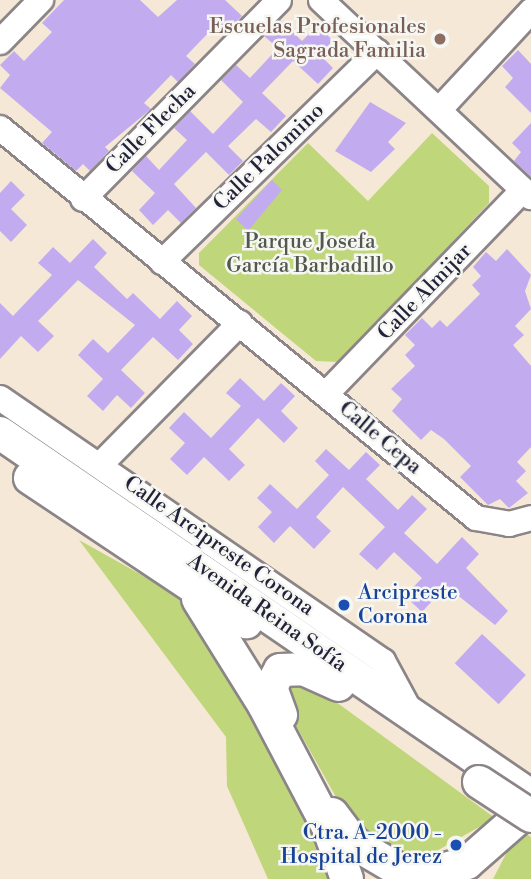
<!DOCTYPE html>
<html>
<head>
<meta charset="utf-8">
<style>
	body { margin:0 }
	#map { position:relative; width:531px; height:879px; overflow:hidden; background:#f5e8d6; font-family:"Libre Bodoni",serif }
	div>[style] { position:absolute }
	.green>* { inset:0; background:#bfd67a }
	.building>* { inset:0; background:#c2acef; transform-origin:0 0 }
	.roads { filter:drop-shadow(2px 0 #8c8588) drop-shadow(-2px 0 #8c8588) drop-shadow(0 2px #8c8588) drop-shadow(0 -2px #8c8588) }
	.minor>* { height:24px; margin:-12px; padding:0 12px; transform-origin:12px; border-radius:12px; background:#fff }
	.major>* { height:32px; margin:-16px; padding:0 16px; transform-origin:16px; border-radius:16px; background:#fff }
	.bridges { filter:drop-shadow(2px 0 #8c8588) drop-shadow(-2px 0 #8c8588) drop-shadow(0 2px #8c8588) drop-shadow(0 -2px #8c8588) }
	.major-bridge>* { height:32px; margin:-16px; padding:0 16px; transform-origin:16px; border-radius:16px; background:#fff }
	.dots>* { width:19px; height:19px; translate:-50% -50%; box-sizing:border-box; border:4px solid #f6f6f2; border-radius:50% }
	span { translate:-50% -50%; white-space:nowrap; text-align:center; line-height:1.15; -webkit-text-stroke:5px #f6f6f2; paint-order:stroke }
	.education-label { font-size:21px; color:#785e54 }
	.right { translate:-100% -50%; text-align:right }
	.street-label { font-size:21px; color:#22223b }
	.park-label { font-size:21px; color:#51584e }
	.transit-label { font-size:21px; color:#164399 }
	.left { translate:0 -50%; text-align:left }
</style>
</head>
<body>
<div id="map">
	<div class="green">
		<div style="clip-path:polygon(432px 133px,489px 186px,489px 203px,339px 362px,316px 361px,199px 265px,199px 253px,308px 143px,368px 201px)"></div>
		<div style="clip-path:polygon(79px 540px,174px 593px,227px 648px,340px 879px,268px 879px,227px 786px,226px 737px)"></div>
		<div style="clip-path:polygon(303px 681px,317px 688px,495px 818px,433px 853px,390px 852px,355px 831px,281px 699px,288px 686px)"></div>
		<div style="clip-path:polygon(519px 829px,531px 837px,531px 879px,493px 879px)"></div>
	</div>
	<div class="building">
		<div style="clip-path:polygon(64px 0,140px 0,158px 17px,177px 0,225px 0,242px 16px,224px 34px,215px 26px,186px 56px,195px 64px,178px 82px,171px 75px,144px 103px,151px 109px,105px 147px,109px 151px,90px 171px,83px 164px,76px 171px,42px 143px,52px 132px,0 88px,10px 75px,0 65px,14px 51px,24px 61px,52px 32px,42px 23px)"></div>
		<div style="clip-path:polygon(280px 20px,302px 41px,318px 25px,333px 41px,319px 54px,333px 68px,318px 84px,293px 61px,262px 93px,286px 116px,271px 132px,256px 119px,228px 146px,243px 161px,229px 175px,206px 152px,174px 184px,196px 208px,181px 223px,168px 210px,153px 225px,139px 210px,155px 193px,132px 171px,146px 156px,159px 170px,187px 140px,174px 128px,190px 111px,213px 134px,243px 102px,221px 80px,236px 65px,250px 78px,278px 48px,264px 36px)"></div>
		<div style="clip-path:polygon(518px 50px,531px 64px,531px 113px,505px 87px,513px 78px,502px 66px)"></div>
		<div style="clip-path:polygon(370px 102px,406px 123px,388px 142px,395px 149px,371px 172px,335px 151px)"></div>
		<div style="clip-path:polygon(531px 123px,531px 177px,514px 161px,521px 152px,512px 143px)"></div>
		<div style="clip-path:polygon(272px 180px,282px 190px,248px 231px,236px 219px)"></div>
		<div style="clip-path:polygon(11px 181px,25px 195px,11px 209px,27px 225px,11px 242px,0 231px,0 193px)"></div>
		<div style="clip-path:polygon(93px 239px,107px 253px,94px 267px,127px 299px,133px 293px,160px 319px,177px 301px,192px 316px,179px 330px,193px 344px,178px 360px,153px 337px,121px 370px,145px 393px,131px 408px,117px 395px,103px 411px,87px 396px,103px 379px,78px 355px,93px 339px,108px 353px,135px 325px,78px 280px,38px 321px,54px 336px,38px 352px,21px 336px,0 359px,0 303px,13px 316px,52px 275px,38px 263px,53px 247px,70px 263px)"></div>
		<div style="clip-path:polygon(507px 249px,531px 275px,525px 291px,531px 309px,515px 326px,524px 335px,513px 345px,531px 366px,531px 447px,517px 462px,526px 471px,516px 481px,528px 493px,509px 508px,500px 499px,488px 505px,460px 477px,471px 466px,444px 439px,431px 430px,421px 440px,392px 411px,402px 399px,391px 389px,415px 366px,405px 355px,415px 345px,405px 335px,422px 318px,432px 328px,440px 320px,447px 327px,480px 294px,472px 285px,481px 276px,473px 267px,486px 252px,496px 261px)"></div>
		<div style="clip-path:polygon(240px 378px,264px 401px,281px 383px,295px 396px,281px 411px,298px 428px,284px 443px,258px 418px,229px 449px,245px 465px,229px 481px,204px 457px,187px 475px,170px 459px,185px 443px,169px 428px,184px 412px,211px 438px,241px 406px,226px 393px)"></div>
		<div style="clip-path:polygon(326px 449px,349px 470px,366px 452px,380px 465px,366px 479px,398px 510px,412px 495px,427px 509px,404px 533px,437px 564px,462px 537px,479px 554px,466px 568px,508px 611px,495px 625px,446px 586px,422px 612px,405px 596px,422px 578px,394px 552px,377px 570px,359px 554px,385px 527px,343px 487px,316px 517px,331px 531px,314px 549px,290px 526px,274px 543px,258px 527px,272px 512px,257px 498px,270px 484px,297px 509px,329px 475px,315px 461px)"></div>
		<div style="left:482px;top:634px;width:60px;height:40px;rotate:43deg"></div>
	</div>
	<div class="roads">
		<div class="minor">
			<div style="left:321px;top:0;width:288px;rotate:43.2deg"></div>
			<div style="left:0;top:42px;width:59px;rotate:-45.7deg"></div>
			<div style="left:439px;top:110px;width:135px;rotate:-47.1deg"></div>
			<div style="left:0;top:128px;width:615px;rotate:39.33deg"></div>
			<div style="left:476px;top:518px;width:34px;rotate:10deg"></div>
			<div style="left:509px;top:524px;width:23px;rotate:-15deg"></div>
			<div style="left:83px;top:199px;width:279px;rotate:-45.4deg"></div>
			<div style="left:162px;top:262px;width:301px;rotate:-44.3deg"></div>
			<div style="left:327px;top:393px;width:282px;rotate:-46deg"></div>
			<div style="left:0;top:398px;width:465px;rotate:34.5deg"></div>
			<div style="left:383px;top:661px;width:65px;rotate:61.5deg"></div>
			<div style="left:101px;top:464px;width:198px;rotate:-45.4deg"></div>
		</div>
		<div class="major">
			<div style="left:0;top:433px;width:643px;rotate:34.36deg"></div>
			<div style="left:30px;top:478px;width:260px;rotate:33.7deg"></div>
			<div style="left:198px;top:599px;width:125px;rotate:58.1deg"></div>
			<div style="left:264px;top:705px;width:138px;rotate:62.3deg"></div>
			<div style="left:328px;top:827px;width:55px;rotate:69.9deg"></div>
			<div style="left:281px;top:715px;width:30px;rotate:-110deg"></div>
			<div style="left:271px;top:687px;width:19px;rotate:-62deg"></div>
			<div style="left:280px;top:670px;width:23px;rotate:-2deg"></div>
			<div style="left:303px;top:669px;width:39px;rotate:24deg"></div>
			<div style="left:332px;top:814px;width:38px;rotate:53deg"></div>
			<div style="left:355px;top:844px;width:57px;rotate:30.6deg"></div>
			<div style="left:420px;top:876px;width:49px;rotate:-15.5deg"></div>
			<div style="left:467px;top:863px;width:85px;rotate:-41.2deg"></div>
		</div>
	</div>
	<div class="bridges">
		<div class="major-bridge">
			<div style="left:479px;top:782px;width:62px;rotate:33.2deg"></div>
		</div>
	</div>
	<div class="dots">
		<div style="left:440px;top:39px;background:#8d6e63"></div>
		<div style="left:344px;top:605px;background:#1a4fb4"></div>
		<div style="left:456px;top:845px;background:#1a4fb4"></div>
	</div>
	<div class="education-label">
		<span class="right" style="left:426px;top:39px">Escuelas Profesionales<br>Sagrada Familia</span>
	</div>
	<div class="street-label">
		<span style="left:151px;top:129px;rotate:-45deg">Calle Flecha</span>
		<span style="left:269px;top:157px;rotate:-44deg">Calle Palomino</span>
		<span style="left:425px;top:292px;rotate:-46deg">Calle Almijar</span>
		<span style="left:380px;top:438px;rotate:40deg">Calle Cepa</span>
		<span style="left:219px;top:546px;rotate:35deg">Calle Arcipreste Corona</span>
		<span style="left:267px;top:613px;rotate:35deg">Avenida Reina Sofía</span>
	</div>
	<div class="park-label">
		<span style="left:310px;top:254px">Parque Josefa<br>García Barbadillo</span>
	</div>
	<div class="transit-label">
		<span class="left" style="left:358px;top:605px">Arcipreste<br>Corona</span>
		<span class="right" style="left:442px;top:845px">Ctra. A-2000 -<br>Hospital de Jerez</span>
	</div>
</div>
</body>
</html>
